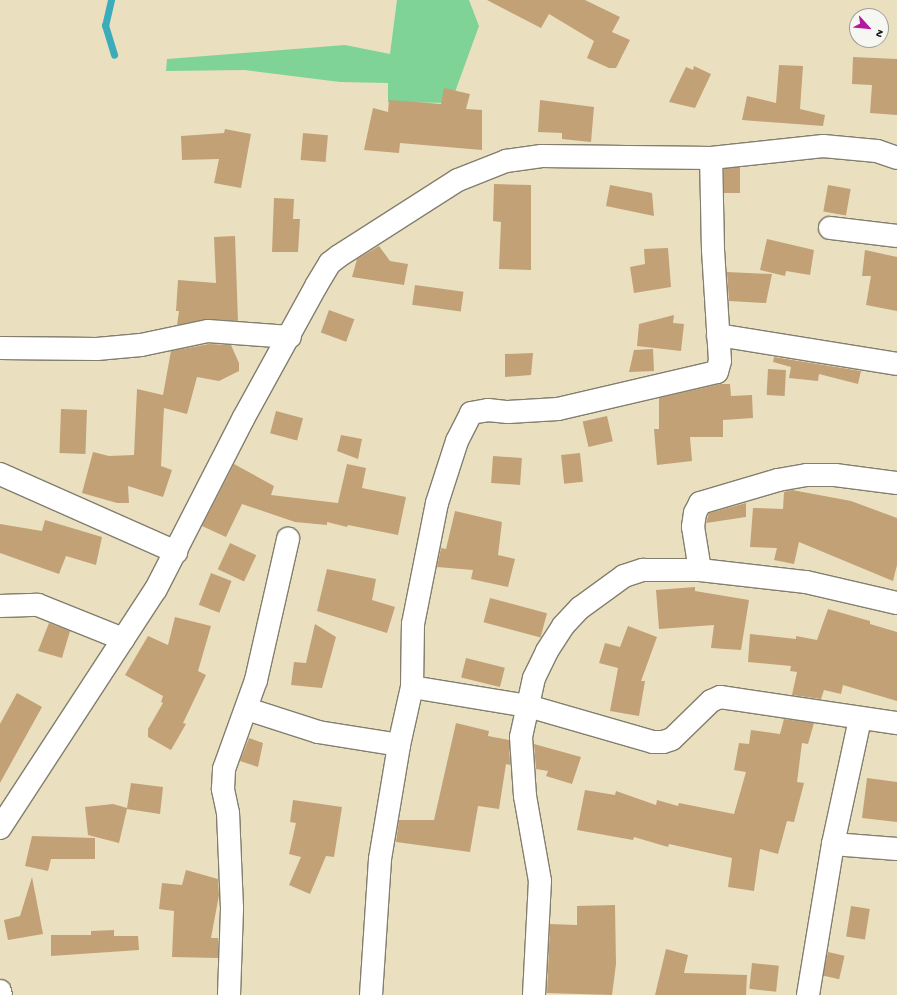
<!DOCTYPE html>
<html>
<head>
<meta charset="utf-8">
<style>
	body { margin:0 }
	#map { position:relative; width:897px; height:995px; overflow:hidden; background:#eae0bf; font-family:"Gochi Hand",sans-serif }
	div>[style] { position:absolute }
	.green>* { inset:0; background:#7fd396 }
	.stream>* { height:7px; margin:-3.5px; padding:0 3.5px; transform-origin:3.5px; border-radius:3.5px; background:#3dacba }
	.building>* { inset:0; background:#c2a176; transform-origin:0 0 }
	.roads { filter:drop-shadow(1px 0 #837e6e) drop-shadow(-1px 0 #837e6e) drop-shadow(0 1px #837e6e) drop-shadow(0 -1px #837e6e) }
	.minor>* { height:22px; margin:-11px; padding:0 11px; transform-origin:11px; border-radius:11px; background:#fff }
	span { translate:-50% -50%; white-space:nowrap; text-align:center; line-height:1.15; -webkit-text-stroke:3px #f6f6f2; paint-order:stroke }
	.north { position:absolute; left:849px; top:8px; width:40px; height:40px; box-sizing:border-box; background:#f6f6f2; border:1px solid #9f9f9c; border-radius:50%; rotate:117deg; font-size:11px; font-weight:700; line-height:16px; text-align:center; color:#1c1c1c }
	.north::after { content:''; display:block; margin:auto; width:14px; height:18px; background:#b5179e; clip-path:polygon(50% 0,100% 100%,50% 72%,0 100%) }
</style>
</head>
<body>
<div id="map">
	<div class="green">
		<div style="clip-path:polygon(397px 0,469px 0,479px 26px,451px 103px,388px 102px,388px 83px,340px 82px,245px 70px,166px 71px,167px 59px,345px 45px,390px 54px)"></div>
	</div>
	<div class="stream">
		<div style="left:111px;top:0;width:26px;rotate:103deg"></div>
		<div style="left:105px;top:25px;width:31px;rotate:73deg"></div>
	</div>
	<div class="building">
		<div style="clip-path:polygon(487px 0,585px 0,620px 17px,612px 32px,630px 40px,616px 68px,609px 68px,587px 58px,594px 41px,549px 14px,541px 28px)"></div>
		<div style="clip-path:polygon(853px 57px,897px 59px,897px 115px,870px 113px,872px 85px,852px 84px)"></div>
		<div style="clip-path:polygon(779px 65px,803px 66px,800px 109px,825px 115px,823px 126px,742px 120px,747px 96px,776px 103px)"></div>
		<div style="clip-path:polygon(694px 66px,711px 74px,695px 108px,669px 102px,686px 67px,693px 70px)"></div>
		<div style="clip-path:polygon(444px 88px,470px 94px,466px 109px,482px 110px,482px 150px,400px 143px,399px 153px,364px 150px,373px 108px,388px 112px,389px 100px,441px 104px)"></div>
		<div style="clip-path:polygon(540px 100px,594px 107px,591px 142px,562px 139px,562px 133px,538px 132px)"></div>
		<div style="clip-path:polygon(225px 129px,251px 134px,241px 188px,214px 183px,219px 159px,182px 160px,181px 136px,224px 133px)"></div>
		<div style="left:303px;top:133px;width:25px;height:27px;rotate:5deg"></div>
		<div style="left:740px;top:167px;width:26px;height:16px;rotate:90deg"></div>
		<div style="clip-path:polygon(494px 184px,531px 185px,531px 270px,499px 269px,501px 222px,493px 221px)"></div>
		<div style="clip-path:polygon(610px 185px,652px 193px,654px 216px,606px 206px)"></div>
		<div style="left:828px;top:185px;width:23px;height:27px;rotate:10deg"></div>
		<div style="clip-path:polygon(274px 198px,294px 199px,293px 219px,300px 219px,298px 252px,272px 252px)"></div>
		<div style="clip-path:polygon(235px 236px,238px 321px,209px 319px,177px 325px,179px 311px,176px 311px,178px 280px,216px 283px,214px 237px)"></div>
		<div style="clip-path:polygon(767px 239px,814px 250px,810px 275px,786px 271px,785px 276px,760px 270px)"></div>
		<div style="clip-path:polygon(379px 246px,390px 261px,408px 264px,404px 285px,352px 277px,357px 259px)"></div>
		<div style="clip-path:polygon(668px 248px,671px 287px,634px 293px,630px 267px,645px 264px,644px 249px)"></div>
		<div style="clip-path:polygon(865px 250px,897px 257px,897px 311px,866px 305px,871px 276px,862px 276px)"></div>
		<div style="clip-path:polygon(727px 272px,772px 274px,766px 303px,729px 301px)"></div>
		<div style="left:415px;top:285px;width:49px;height:20px;rotate:8deg"></div>
		<div style="left:329px;top:310px;width:27px;height:24px;rotate:20deg"></div>
		<div style="clip-path:polygon(674px 315px,673px 323px,684px 324px,681px 351px,637px 346px,639px 324px)"></div>
		<div style="clip-path:polygon(209px 344px,231px 345px,239px 363px,239px 371px,219px 381px,197px 377px,187px 414px,164px 408px,161px 466px,172px 470px,163px 497px,128px 486px,129px 503px,117px 503px,82px 493px,93px 452px,109px 456px,134px 455px,137px 389px,163px 395px,171px 351px)"></div>
		<div style="clip-path:polygon(653px 349px,654px 371px,629px 372px,634px 350px)"></div>
		<div style="clip-path:polygon(533px 353px,531px 375px,505px 377px,505px 354px)"></div>
		<div style="clip-path:polygon(774px 357px,861px 371px,858px 384px,819px 374px,818px 381px,789px 378px,791px 367px,773px 362px)"></div>
		<div style="left:768px;top:369px;width:18px;height:26px;rotate:3deg"></div>
		<div style="clip-path:polygon(720px 384px,730px 384px,731px 396px,752px 395px,753px 418px,723px 420px,723px 437px,690px 437px,692px 461px,657px 465px,654px 429px,659px 429px,659px 398px)"></div>
		<div style="left:61px;top:409px;width:26px;height:44px;rotate:2deg"></div>
		<div style="left:276px;top:411px;width:28px;height:23px;rotate:15deg"></div>
		<div style="left:607px;top:416px;width:26px;height:25px;rotate:77deg"></div>
		<div style="clip-path:polygon(341px 435px,362px 439px,358px 459px,337px 451px)"></div>
		<div style="left:580px;top:453px;width:29px;height:19px;rotate:84deg"></div>
		<div style="left:493px;top:456px;width:29px;height:27px;rotate:4deg"></div>
		<div style="clip-path:polygon(234px 464px,274px 486px,271px 495px,338px 503px,347px 464px,366px 468px,362px 488px,406px 497px,398px 535px,348px 525px,347px 527px,327px 522px,327px 525px,295px 522px,242px 504px,226px 537px,202px 526px)"></div>
		<div style="clip-path:polygon(792px 490px,851px 501px,897px 518px,897px 565px,893px 581px,799px 542px,794px 564px,774px 560px,777px 548px,750px 547px,753px 508px,783px 509px,784px 492px)"></div>
		<div style="clip-path:polygon(746px 503px,746px 517px,706px 523px,709px 513px)"></div>
		<div style="clip-path:polygon(455px 511px,502px 522px,498px 555px,515px 559px,508px 587px,471px 579px,473px 570px,437px 567px,441px 548px,446px 549px)"></div>
		<div style="clip-path:polygon(45px 520px,102px 537px,96px 565px,66px 556px,59px 574px,0 553px,0 524px,42px 531px)"></div>
		<div style="left:230px;top:543px;width:29px;height:29px;rotate:25deg"></div>
		<div style="clip-path:polygon(327px 569px,376px 579px,372px 600px,395px 607px,387px 633px,317px 611px)"></div>
		<div style="left:211px;top:573px;width:22px;height:34px;rotate:21deg"></div>
		<div style="clip-path:polygon(695px 587px,695px 591px,749px 600px,741px 650px,711px 648px,714px 625px,659px 629px,656px 590px)"></div>
		<div style="left:490px;top:598px;width:59px;height:25px;rotate:15deg"></div>
		<div style="clip-path:polygon(828px 609px,870px 621px,870px 624px,897px 632px,897px 701px,843px 685px,841px 694px,824px 690px,821px 699px,792px 695px,797px 672px,790px 671px,791px 666px,748px 662px,750px 634px,796px 639px,796px 636px,817px 640px)"></div>
		<div style="clip-path:polygon(175px 617px,211px 626px,198px 671px,206px 675px,183px 723px,186px 724px,171px 750px,148px 737px,148px 729px,163px 703px,161px 702px,163px 696px,125px 675px,148px 636px,168px 645px)"></div>
		<div style="clip-path:polygon(49px 623px,70px 631px,62px 658px,38px 651px)"></div>
		<div style="clip-path:polygon(315px 624px,336px 637px,322px 688px,291px 685px,294px 662px,306px 663px)"></div>
		<div style="clip-path:polygon(628px 626px,657px 637px,641px 681px,645px 681px,639px 716px,610px 711px,618px 668px,599px 663px,605px 643px,620px 647px)"></div>
		<div style="left:466px;top:658px;width:40px;height:20px;rotate:14deg"></div>
		<div style="clip-path:polygon(17px 693px,42px 707px,0 783px,0 724px)"></div>
		<div style="clip-path:polygon(784px 719px,814px 723px,808px 744px,802px 743px,797px 782px,804px 783px,794px 822px,787px 821px,778px 854px,760px 849px,754px 891px,728px 887px,732px 858px,669px 844px,668px 847px,634px 837px,633px 840px,577px 830px,585px 790px,615px 795px,616px 791px,656px 805px,657px 800px,678px 806px,679px 803px,734px 814px,746px 772px,734px 770px,739px 743px,749px 744px,751px 730px,780px 734px)"></div>
		<div style="clip-path:polygon(456px 723px,489px 731px,488px 736px,509px 740px,510px 765px,506px 764px,499px 809px,478px 806px,470px 852px,396px 842px,399px 820px,434px 820px)"></div>
		<div style="clip-path:polygon(249px 738px,263px 743px,258px 767px,240px 761px)"></div>
		<div style="clip-path:polygon(534px 744px,581px 757px,572px 784px,546px 776px,548px 771px,536px 769px)"></div>
		<div style="clip-path:polygon(867px 778px,897px 782px,897px 822px,862px 818px)"></div>
		<div style="clip-path:polygon(131px 783px,163px 787px,160px 814px,127px 809px,119px 843px,88px 835px,85px 807px,113px 804px,127px 808px)"></div>
		<div style="clip-path:polygon(293px 800px,342px 807px,334px 857px,326px 856px,310px 894px,289px 885px,301px 857px,289px 854px,296px 823px,290px 822px)"></div>
		<div style="clip-path:polygon(32px 836px,95px 838px,95px 859px,51px 859px,48px 871px,25px 866px)"></div>
		<div style="clip-path:polygon(186px 870px,218px 879px,219px 895px,211px 938px,218px 938px,218px 958px,172px 957px,174px 911px,159px 909px,162px 883px,182px 885px)"></div>
		<div style="clip-path:polygon(32px 877px,43px 934px,8px 940px,4px 920px,20px 916px)"></div>
		<div style="clip-path:polygon(615px 905px,616px 964px,612px 995px,547px 993px,550px 924px,577px 925px,577px 906px)"></div>
		<div style="left:851px;top:906px;width:19px;height:31px;rotate:9deg"></div>
		<div style="clip-path:polygon(114px 930px,114px 936px,138px 936px,139px 950px,51px 956px,51px 935px,91px 935px,91px 931px)"></div>
		<div style="clip-path:polygon(666px 949px,688px 955px,684px 973px,747px 975px,746px 995px,655px 995px)"></div>
		<div style="left:828px;top:952px;width:17px;height:24px;rotate:13deg"></div>
		<div style="left:752px;top:963px;width:27px;height:26px;rotate:6deg"></div>
	</div>
	<div class="roads">
		<div class="minor">
			<div style="left:830px;top:228px;width:67px;rotate:6.8deg"></div>
			<div style="left:718px;top:335px;width:181px;rotate:9.2deg"></div>
			<div style="left:0;top:348px;width:97px;rotate:0.6deg"></div>
			<div style="left:97px;top:349px;width:44px;rotate:-5.2deg"></div>
			<div style="left:141px;top:345px;width:68px;rotate:-11.8deg"></div>
			<div style="left:208px;top:331px;width:82px;rotate:4.2deg"></div>
			<div style="left:0;top:474px;width:193px;rotate:23.9deg"></div>
			<div style="left:700px;top:570px;width:44px;rotate:-99.2deg"></div>
			<div style="left:693px;top:527px;width:14px;rotate:-82deg"></div>
			<div style="left:695px;top:513px;width:11px;rotate:-63deg"></div>
			<div style="left:700px;top:503px;width:81px;rotate:-16.4deg"></div>
			<div style="left:778px;top:480px;width:29px;rotate:-10deg"></div>
			<div style="left:807px;top:475px;width:28px"></div>
			<div style="left:835px;top:475px;width:63px;rotate:7.4deg"></div>
			<div style="left:0;top:606px;width:38px;rotate:-2deg"></div>
			<div style="left:38px;top:605px;width:92px;rotate:21.8deg"></div>
			<div style="left:412px;top:687px;width:118px;rotate:9.3deg"></div>
			<div style="left:528px;top:706px;width:130px;rotate:16.1deg"></div>
			<div style="left:653px;top:742px;width:10px"></div>
			<div style="left:663px;top:742px;width:9px;rotate:-18deg"></div>
			<div style="left:672px;top:739px;width:54px;rotate:-44.3deg"></div>
			<div style="left:711px;top:701px;width:10px;rotate:-24deg"></div>
			<div style="left:720px;top:697px;width:179px;rotate:8.4deg"></div>
			<div style="left:247px;top:709px;width:75px;rotate:17.9deg"></div>
			<div style="left:318px;top:732px;width:82px;rotate:9.1deg"></div>
			<div style="left:399px;top:745px;width:59px;rotate:-77.4deg"></div>
			<div style="left:412px;top:687px;width:63px;rotate:-89.1deg"></div>
			<div style="left:413px;top:624px;width:123px;rotate:-78.8deg"></div>
			<div style="left:437px;top:503px;width:65px;rotate:-72.1deg"></div>
			<div style="left:457px;top:441px;width:31px;rotate:-63deg"></div>
			<div style="left:471px;top:413px;width:17px;rotate:-10deg"></div>
			<div style="left:488px;top:410px;width:20px;rotate:6deg"></div>
			<div style="left:508px;top:412px;width:50px;rotate:-3.4deg"></div>
			<div style="left:558px;top:409px;width:163px;rotate:-13.1deg"></div>
			<div style="left:717px;top:372px;width:11px;rotate:-75deg"></div>
			<div style="left:720px;top:361px;width:111px;rotate:-93.6deg"></div>
			<div style="left:713px;top:250px;width:92px;rotate:-91.2deg"></div>
			<div style="left:0;top:828px;width:285px;rotate:-56.9deg"></div>
			<div style="left:156px;top:589px;width:191px;rotate:-62.9deg"></div>
			<div style="left:243px;top:419px;width:152px;rotate:-61.2deg"></div>
			<div style="left:316px;top:286px;width:27px;rotate:-59deg"></div>
			<div style="left:330px;top:263px;width:11px;rotate:-38deg"></div>
			<div style="left:339px;top:256px;width:141px;rotate:-32.6deg"></div>
			<div style="left:458px;top:180px;width:52px;rotate:-21.6deg"></div>
			<div style="left:506px;top:161px;width:36px;rotate:-8deg"></div>
			<div style="left:542px;top:156px;width:169px;rotate:0.7deg"></div>
			<div style="left:711px;top:158px;width:113px;rotate:-6.1deg"></div>
			<div style="left:823px;top:146px;width:54px;rotate:5.3deg"></div>
			<div style="left:877px;top:151px;width:21px;rotate:19deg"></div>
			<div style="left:833px;top:844px;width:64px;rotate:4.5deg"></div>
			<div style="left:0;top:991px;width:4px;rotate:76deg"></div>
			<div style="left:229px;top:995px;width:87px;rotate:-88deg"></div>
			<div style="left:232px;top:908px;width:95px;rotate:-92.4deg"></div>
			<div style="left:228px;top:813px;width:25px;rotate:-102deg"></div>
			<div style="left:223px;top:789px;width:20px;rotate:-87deg"></div>
			<div style="left:224px;top:769px;width:95px;rotate:-70.2deg"></div>
			<div style="left:256px;top:680px;width:145px;rotate:-77.2deg"></div>
			<div style="left:371px;top:995px;width:136px;rotate:-86.2deg"></div>
			<div style="left:380px;top:859px;width:116px;rotate:-80.5deg"></div>
			<div style="left:534px;top:995px;width:114px;rotate:-87deg"></div>
			<div style="left:540px;top:881px;width:86px;rotate:-100deg"></div>
			<div style="left:525px;top:796px;width:59px;rotate:-93.9deg"></div>
			<div style="left:521px;top:737px;width:60px;rotate:-77.6deg"></div>
			<div style="left:534px;top:678px;width:30px;rotate:-64deg"></div>
			<div style="left:547px;top:651px;width:30px;rotate:-57deg"></div>
			<div style="left:563px;top:626px;width:25px;rotate:-47deg"></div>
			<div style="left:580px;top:608px;width:54px;rotate:-36deg"></div>
			<div style="left:624px;top:576px;width:20px;rotate:-18deg"></div>
			<div style="left:643px;top:570px;width:57px"></div>
			<div style="left:700px;top:570px;width:107px;rotate:6.5deg"></div>
			<div style="left:806px;top:582px;width:93px;rotate:13deg"></div>
			<div style="left:808px;top:995px;width:153px;rotate:-80.6deg"></div>
			<div style="left:833px;top:844px;width:128px;rotate:-77.8deg"></div>
		</div>
	</div>
	<div class="north">N</div>
</div>
</body>
</html>
